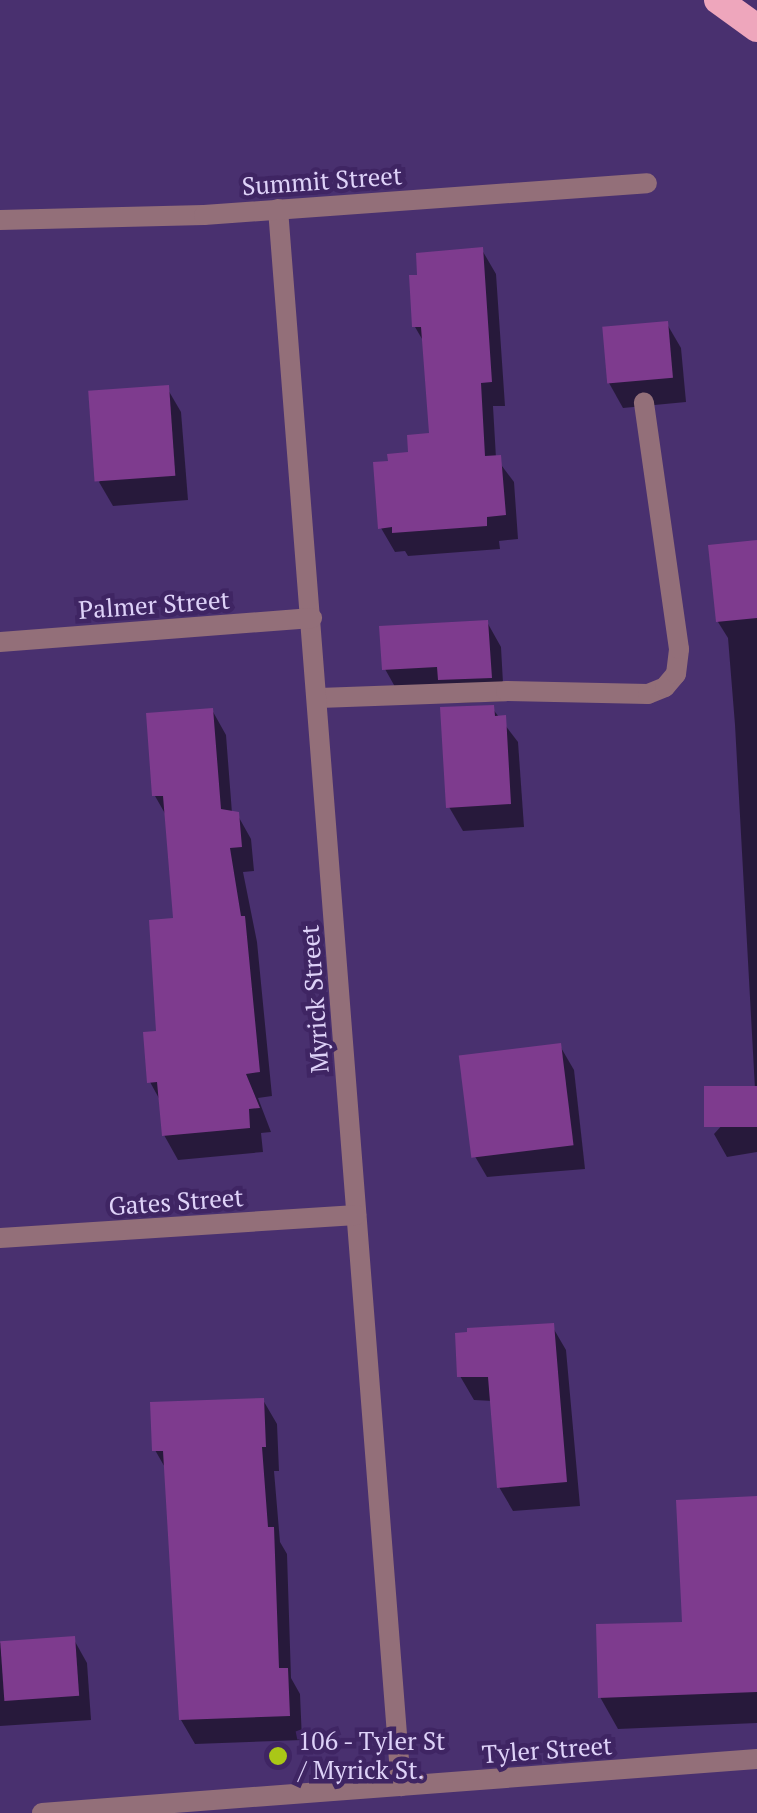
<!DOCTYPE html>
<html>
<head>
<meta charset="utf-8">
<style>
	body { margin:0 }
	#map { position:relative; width:757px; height:1813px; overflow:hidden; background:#49306f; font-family:"PT Serif",serif }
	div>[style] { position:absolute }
	.shadow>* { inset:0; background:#0007 }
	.building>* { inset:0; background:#7e3b8e; transform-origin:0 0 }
	.service>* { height:20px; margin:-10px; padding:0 10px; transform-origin:10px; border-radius:10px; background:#936f79 }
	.minor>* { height:20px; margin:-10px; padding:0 10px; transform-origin:10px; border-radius:10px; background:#936f79 }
	.trunk>* { height:28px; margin:-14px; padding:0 14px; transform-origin:14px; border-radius:14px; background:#eea6bc }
	.dots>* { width:28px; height:28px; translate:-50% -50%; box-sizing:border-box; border:5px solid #3f2563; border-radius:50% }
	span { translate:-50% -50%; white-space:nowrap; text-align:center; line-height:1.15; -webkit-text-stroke:9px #3f2563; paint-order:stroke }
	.street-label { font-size:25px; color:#ded2f8 }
	.poi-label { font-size:25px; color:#ded2f8 }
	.left { translate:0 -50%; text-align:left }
</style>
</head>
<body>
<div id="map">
	<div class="shadow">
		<div style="clip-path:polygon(482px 250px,496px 274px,505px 406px,493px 406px,496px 458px,514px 482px,518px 539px,499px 541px,500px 549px,408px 556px,405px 551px,395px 552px,381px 528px,391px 463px,411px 454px,432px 436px,425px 344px,415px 327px)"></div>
		<div style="clip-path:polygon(667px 324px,681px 348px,686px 402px,623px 408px,609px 383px)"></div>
		<div style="clip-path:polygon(167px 388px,181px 412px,188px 500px,113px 506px,99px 482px)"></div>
		<div style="clip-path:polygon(757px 543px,757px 1152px,727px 1157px,714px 1134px,755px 1089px,735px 725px,728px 638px,718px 622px)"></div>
		<div style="clip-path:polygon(487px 622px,501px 647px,504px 701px,455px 703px,447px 691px,399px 694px,385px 669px)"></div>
		<div style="clip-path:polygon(492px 708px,518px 742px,524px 827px,463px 831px,449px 807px)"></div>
		<div style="clip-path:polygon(212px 710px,226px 735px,232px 813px,237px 814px,251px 839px,254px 871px,243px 872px,257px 942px,272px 1096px,258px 1098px,271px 1132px,261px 1133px,263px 1152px,178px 1160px,164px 1135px,161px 1102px,150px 1082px,176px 920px,167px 817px,155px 796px)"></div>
		<div style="clip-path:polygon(560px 1046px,574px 1070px,585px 1169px,487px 1177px,473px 1153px)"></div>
		<div style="clip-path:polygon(552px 1326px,566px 1350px,580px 1506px,513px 1511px,499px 1487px,493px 1401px,474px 1400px,460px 1376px)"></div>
		<div style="clip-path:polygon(263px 1400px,277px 1424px,279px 1471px,274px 1471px,280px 1542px,287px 1554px,291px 1678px,300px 1694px,302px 1740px,195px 1744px,181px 1720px,167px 1471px,155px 1450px)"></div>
		<div style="clip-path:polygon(757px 1499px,757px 1723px,618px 1729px,600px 1697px,684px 1625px)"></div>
		<div style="clip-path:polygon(73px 1638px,87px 1663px,91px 1720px,0 1726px,0 1643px)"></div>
	</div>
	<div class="building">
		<div style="clip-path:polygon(483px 247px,492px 382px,481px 383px,485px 456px,501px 455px,506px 515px,487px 517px,487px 526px,392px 533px,392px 527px,378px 529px,373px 462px,388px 461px,387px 454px,408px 452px,407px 435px,429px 433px,421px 327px,412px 327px,409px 275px,417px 275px,416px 253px)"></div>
		<div style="left:668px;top:321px;width:57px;height:66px;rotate:85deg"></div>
		<div style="left:169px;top:385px;width:91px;height:81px;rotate:86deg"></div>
		<div style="clip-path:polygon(757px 540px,757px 618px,716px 622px,708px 545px)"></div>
		<div style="clip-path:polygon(488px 620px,492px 678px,438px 680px,437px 667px,382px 670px,379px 626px)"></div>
		<div style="clip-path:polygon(494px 705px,495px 716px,506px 715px,511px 804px,446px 808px,440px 707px)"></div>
		<div style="clip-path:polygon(213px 708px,221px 809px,239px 812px,242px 847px,230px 848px,241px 916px,245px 916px,260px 1072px,246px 1074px,260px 1108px,249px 1109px,250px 1128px,162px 1136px,157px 1082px,147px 1083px,143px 1032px,156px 1031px,149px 920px,173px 918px,163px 796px,152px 796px,146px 713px)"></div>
		<div style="left:561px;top:1043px;width:103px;height:103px;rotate:83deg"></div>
		<div style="left:757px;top:1086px;width:41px;height:53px;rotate:90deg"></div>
		<div style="clip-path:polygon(554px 1323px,567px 1482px,497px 1488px,488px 1377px,457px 1377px,455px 1333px,467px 1332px,467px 1328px)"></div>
		<div style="clip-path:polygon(264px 1398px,266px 1447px,262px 1447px,268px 1527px,274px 1527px,279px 1668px,288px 1668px,290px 1716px,179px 1720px,163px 1451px,152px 1451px,150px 1402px)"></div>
		<div style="clip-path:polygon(757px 1496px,757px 1692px,598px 1698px,596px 1624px,682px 1622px,676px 1500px)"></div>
		<div style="left:75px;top:1636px;width:60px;height:75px;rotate:86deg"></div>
	</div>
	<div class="service">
		<div style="left:319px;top:698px;width:187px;rotate:-2.1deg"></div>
		<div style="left:506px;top:691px;width:142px;rotate:1.2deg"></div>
		<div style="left:648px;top:694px;width:18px;rotate:-22deg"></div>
		<div style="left:665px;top:687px;width:17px;rotate:-50deg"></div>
		<div style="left:676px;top:674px;width:25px;rotate:-83deg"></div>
		<div style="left:679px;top:649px;width:249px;rotate:-98.1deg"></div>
	</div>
	<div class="minor">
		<div style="left:278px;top:209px;width:1582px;rotate:85.54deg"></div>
		<div style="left:0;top:220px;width:204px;rotate:-1.4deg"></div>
		<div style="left:204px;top:215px;width:444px;rotate:-4.1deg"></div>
		<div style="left:0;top:642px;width:313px;rotate:-4.4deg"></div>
		<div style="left:0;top:1238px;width:357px;rotate:-3.7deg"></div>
		<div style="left:42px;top:1813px;width:717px;rotate:-4.32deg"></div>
	</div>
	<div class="trunk">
		<div style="left:718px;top:0;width:48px;rotate:35.7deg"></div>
	</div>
	<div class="dots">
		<div style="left:278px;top:1756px;background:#aac717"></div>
	</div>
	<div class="street-label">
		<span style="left:322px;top:181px;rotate:-4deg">Summit Street</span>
		<span style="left:154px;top:605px;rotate:-4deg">Palmer Street</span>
		<span style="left:315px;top:999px;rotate:-94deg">Myrick Street</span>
		<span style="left:176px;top:1202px;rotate:-4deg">Gates Street</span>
		<span style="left:547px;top:1750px;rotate:-4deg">Tyler Street</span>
	</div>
	<div class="poi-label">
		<span class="left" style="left:298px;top:1756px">106 - Tyler St<br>/ Myrick St.</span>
	</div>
</div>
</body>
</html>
